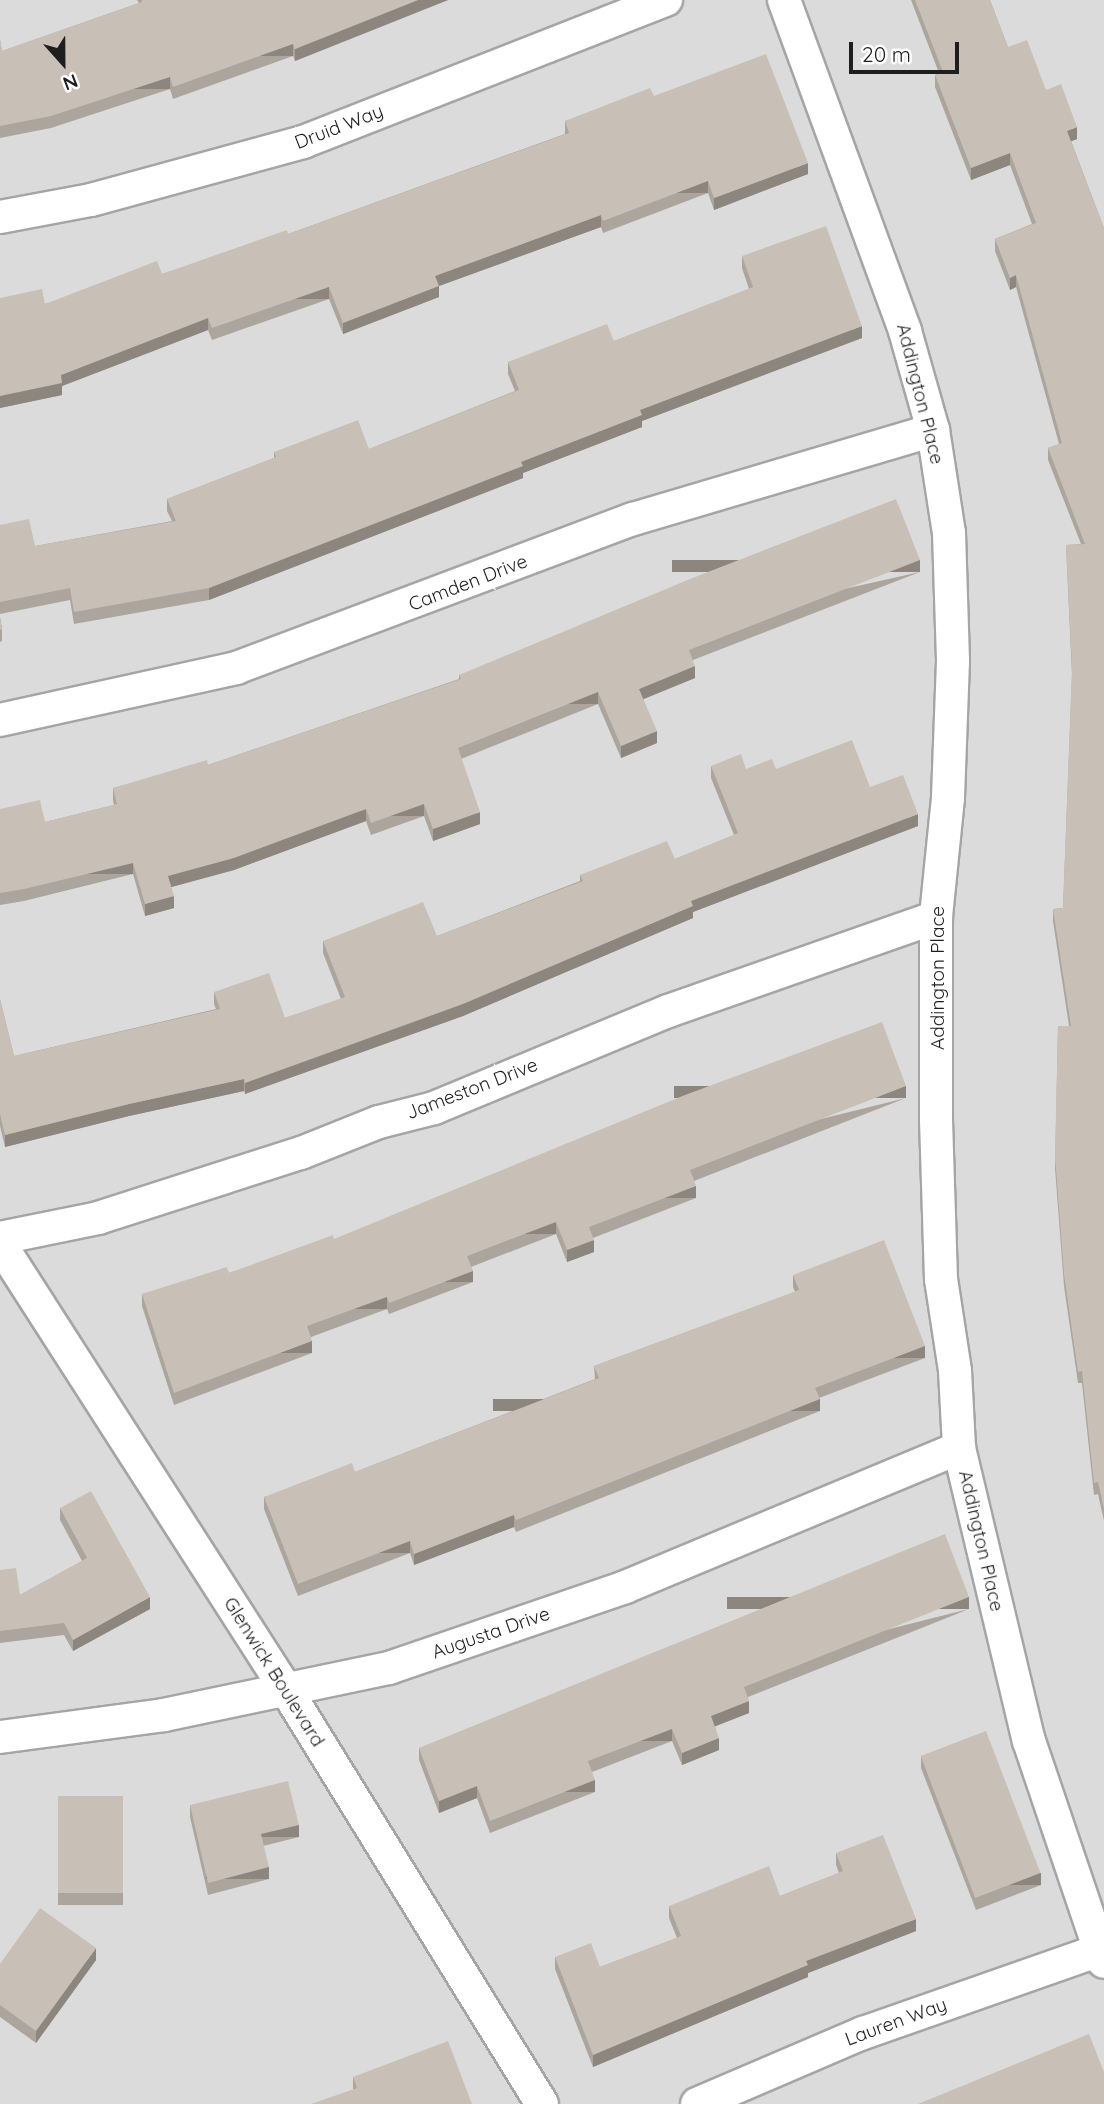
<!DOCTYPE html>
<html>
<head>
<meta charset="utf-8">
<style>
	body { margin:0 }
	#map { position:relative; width:1104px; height:2104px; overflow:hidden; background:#f0ede3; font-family:Quicksand,sans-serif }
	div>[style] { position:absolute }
	.residential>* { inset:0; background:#dcdbdb; transform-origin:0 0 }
	.roads { filter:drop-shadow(2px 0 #a5a5a5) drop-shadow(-2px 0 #a5a5a5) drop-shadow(0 2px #a5a5a5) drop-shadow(0 -2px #a5a5a5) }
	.minor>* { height:32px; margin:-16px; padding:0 16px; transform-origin:16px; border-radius:16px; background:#fff }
	.wall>* { inset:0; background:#aca59d; transform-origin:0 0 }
	.shaded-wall>* { inset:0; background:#8c867f; transform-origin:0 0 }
	.building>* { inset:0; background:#c8c0b6; transform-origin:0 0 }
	span { translate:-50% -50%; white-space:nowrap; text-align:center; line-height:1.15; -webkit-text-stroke:7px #fff; paint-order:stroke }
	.street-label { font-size:19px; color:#1e1e1e }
	.north { position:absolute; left:28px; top:28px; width:70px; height:70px; -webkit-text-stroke:5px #fff; paint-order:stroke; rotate:159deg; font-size:19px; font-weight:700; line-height:28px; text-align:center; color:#1e1e1e }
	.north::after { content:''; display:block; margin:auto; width:24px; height:32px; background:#1e1e1e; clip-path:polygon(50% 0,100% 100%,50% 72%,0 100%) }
	.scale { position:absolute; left:849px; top:42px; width:110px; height:32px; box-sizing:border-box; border:4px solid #1e1e1e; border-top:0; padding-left:9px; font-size:21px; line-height:24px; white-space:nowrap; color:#1e1e1e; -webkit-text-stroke:5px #fff; paint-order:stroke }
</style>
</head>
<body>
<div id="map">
	<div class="residential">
		<div style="left:0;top:0;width:1104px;height:2104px"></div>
	</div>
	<div class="roads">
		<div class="minor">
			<div style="left:784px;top:0;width:352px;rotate:69.9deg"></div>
			<div style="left:905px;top:331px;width:103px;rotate:74.2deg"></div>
			<div style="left:933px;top:430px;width:104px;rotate:81.2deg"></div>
			<div style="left:949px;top:533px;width:128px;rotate:88.2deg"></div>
			<div style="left:953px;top:661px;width:137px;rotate:92.1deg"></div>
			<div style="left:948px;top:798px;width:120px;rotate:95.8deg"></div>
			<div style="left:936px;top:917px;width:203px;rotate:90deg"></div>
			<div style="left:936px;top:1120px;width:159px;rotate:88.2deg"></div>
			<div style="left:941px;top:1279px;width:93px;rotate:81.3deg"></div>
			<div style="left:955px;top:1371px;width:77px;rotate:87deg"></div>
			<div style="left:959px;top:1448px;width:301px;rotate:76.6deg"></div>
			<div style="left:1029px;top:1741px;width:233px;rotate:71.3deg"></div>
			<div style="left:0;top:217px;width:93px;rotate:-10.6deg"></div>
			<div style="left:91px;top:200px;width:220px;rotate:-15.3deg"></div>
			<div style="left:303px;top:142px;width:390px;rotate:-21.4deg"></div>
			<div style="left:0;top:720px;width:242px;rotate:-12.4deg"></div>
			<div style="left:236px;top:668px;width:424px;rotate:-20.6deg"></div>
			<div style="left:633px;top:519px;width:313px;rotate:-16.5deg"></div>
			<div style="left:0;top:1238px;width:100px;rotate:-11.5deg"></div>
			<div style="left:98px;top:1218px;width:213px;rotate:-17.8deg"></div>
			<div style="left:301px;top:1153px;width:84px;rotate:-21.7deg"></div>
			<div style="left:379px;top:1122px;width:57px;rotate:-14.3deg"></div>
			<div style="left:434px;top:1108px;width:253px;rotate:-22.5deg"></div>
			<div style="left:668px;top:1011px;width:284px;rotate:-19.3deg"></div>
			<div style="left:0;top:1244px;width:531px;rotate:57.3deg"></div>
			<div style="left:287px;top:1691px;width:485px;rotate:58.3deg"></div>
			<div style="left:0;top:1737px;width:165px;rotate:-7.6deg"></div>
			<div style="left:164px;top:1715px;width:230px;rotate:-11.8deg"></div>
			<div style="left:389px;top:1668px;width:250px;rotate:-18.9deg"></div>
			<div style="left:625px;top:1587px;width:362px;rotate:-22.6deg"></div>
			<div style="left:697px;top:2104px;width:181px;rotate:-23.2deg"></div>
			<div style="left:863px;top:2033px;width:251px;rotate:-19.3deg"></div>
		</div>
	</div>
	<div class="wall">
		<div style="clip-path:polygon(137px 0,448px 0,295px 61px,293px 56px,173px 99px,170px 89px,51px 128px,0 138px,0 39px,2px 51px,139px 3px)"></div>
		<div style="clip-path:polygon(911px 0,990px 0,1008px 47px,1046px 90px,1077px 139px,1071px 141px,1104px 228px,1104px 1521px,1098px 1494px,1094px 1495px,1082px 1383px,1078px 1383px,1064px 1286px,1055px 1168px,1058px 1026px,1069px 1026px,1053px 921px,1053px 909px,1063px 908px,1072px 675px,1066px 545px,1081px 544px,1048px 460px,1048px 448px,1059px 444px,1016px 287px,1010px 290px,995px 251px,995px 239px,1032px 224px,1010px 165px,971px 180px,935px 87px,935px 75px,939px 73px)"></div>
		<div style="clip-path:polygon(654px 96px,808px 174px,714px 210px,708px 193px,603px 233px,601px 227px,439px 286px,439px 297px,343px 334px,329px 299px,212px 340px,208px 330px,62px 386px,62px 395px,0 408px,0 298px,45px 304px,162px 274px,288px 234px,565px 134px,565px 121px)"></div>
		<div style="clip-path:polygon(742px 256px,862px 338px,642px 421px,642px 427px,523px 473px,523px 478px,209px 600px,74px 624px,70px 600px,0 614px,0 525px,35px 546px,172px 521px,167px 511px,167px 499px,274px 458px,274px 452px,369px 449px,515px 391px,508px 374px,508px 362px,614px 341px,749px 289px,742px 268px)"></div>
		<div style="clip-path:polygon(920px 572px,693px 660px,695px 678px,643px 699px,657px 743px,621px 758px,598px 704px,461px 759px,480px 824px,433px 841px,424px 816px,371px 835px,366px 821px,234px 870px,171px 887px,174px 908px,145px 916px,133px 874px,24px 901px,0 905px,0 809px,45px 822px,114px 805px,113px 800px,113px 788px,208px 765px,459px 679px,459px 675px)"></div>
		<div style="clip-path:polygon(0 617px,2px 629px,2px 641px,0 642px)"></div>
		<div style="clip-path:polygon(711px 766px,746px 769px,776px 769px,870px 787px,918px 826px,693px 912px,693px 918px,463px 1016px,245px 1094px,244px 1091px,129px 1116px,5px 1147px,0 1126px,0 999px,14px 1056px,216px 1009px,214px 1004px,214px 992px,285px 1018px,341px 999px,323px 953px,323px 941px,437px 936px,580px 881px,580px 875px,675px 859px,734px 835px,711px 778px)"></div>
		<div style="clip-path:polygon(906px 1098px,694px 1181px,696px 1198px,593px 1238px,594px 1252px,567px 1262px,556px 1234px,471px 1267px,473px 1282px,389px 1314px,387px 1309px,311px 1337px,312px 1353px,174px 1405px,142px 1306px,142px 1294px,229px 1273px,334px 1239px)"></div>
		<div style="clip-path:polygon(793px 1275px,925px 1358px,819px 1398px,820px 1411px,516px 1532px,514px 1527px,414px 1565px,410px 1553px,298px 1596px,264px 1509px,264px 1497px,355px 1472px,595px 1379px,594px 1366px,795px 1292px,793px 1287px)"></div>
		<div style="clip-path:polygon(60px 1508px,150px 1609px,73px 1651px,64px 1635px,0 1643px,0 1570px,20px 1595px,82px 1561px,60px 1520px)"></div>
		<div style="clip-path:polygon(969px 1609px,748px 1697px,749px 1713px,715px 1726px,719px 1750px,682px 1765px,672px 1741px,592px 1772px,595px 1792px,490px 1833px,477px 1798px,439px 1813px,419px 1760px,419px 1748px)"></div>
		<div style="clip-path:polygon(921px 1756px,1041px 1885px,976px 1910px,921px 1768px)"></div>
		<div style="left:58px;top:1796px;width:65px;height:109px"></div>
		<div style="clip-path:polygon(190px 1805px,299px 1837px,263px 1846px,269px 1879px,208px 1895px,190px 1817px)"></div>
		<div style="clip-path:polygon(836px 1853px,916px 1931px,808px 1973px,808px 1977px,593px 2067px,555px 1969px,555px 1957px,600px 1967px,677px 1938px,669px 1918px,669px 1906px,780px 1896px,839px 1873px,836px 1865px)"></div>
		<div style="clip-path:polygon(96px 1960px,36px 2043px,0 2017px,0 1964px)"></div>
		<div style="clip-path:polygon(353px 2077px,472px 2104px,353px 2089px)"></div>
	</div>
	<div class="shaded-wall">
		<div style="clip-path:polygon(418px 0,448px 0,295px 61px,295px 49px)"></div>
		<div style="left:293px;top:44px;width:12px;height:127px;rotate:90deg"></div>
		<div style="left:170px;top:77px;width:12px;height:125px;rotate:90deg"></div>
		<div style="clip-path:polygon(1077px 127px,1077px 139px,1067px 143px,1067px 131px)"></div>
		<div style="clip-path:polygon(1010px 153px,1010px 165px,971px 180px,971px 168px)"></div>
		<div style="clip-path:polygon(808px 163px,808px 174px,714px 210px,714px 198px)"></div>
		<div style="left:708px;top:181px;width:12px;height:112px;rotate:90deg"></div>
		<div style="clip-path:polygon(601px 215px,601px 227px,439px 286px,439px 297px,343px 334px,343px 323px,435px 276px)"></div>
		<div style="clip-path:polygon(1016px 275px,1016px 287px,1010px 290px,1010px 278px)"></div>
		<div style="left:329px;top:287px;width:12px;height:124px;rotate:90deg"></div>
		<div style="clip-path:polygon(208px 318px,208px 330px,62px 386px,62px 395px,0 408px,0 396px,61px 375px)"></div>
		<div style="clip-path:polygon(862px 326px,862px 338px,642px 421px,642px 427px,523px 473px,523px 478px,209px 600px,209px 588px,521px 462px,640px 410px)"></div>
		<div style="left:920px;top:560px;width:12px;height:248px;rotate:90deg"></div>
		<div style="clip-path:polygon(695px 666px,695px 678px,639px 701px,639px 689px)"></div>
		<div style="left:598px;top:692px;width:12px;height:151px;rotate:90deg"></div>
		<div style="clip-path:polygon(657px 731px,657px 743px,621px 758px,621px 746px)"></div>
		<div style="left:424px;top:804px;width:12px;height:56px;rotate:90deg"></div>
		<div style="clip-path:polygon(366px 809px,366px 821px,234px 870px,168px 888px,168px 876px)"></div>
		<div style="clip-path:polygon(480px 812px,480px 824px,433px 841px,433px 829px)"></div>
		<div style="clip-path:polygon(918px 814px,918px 826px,693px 912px,693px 918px,463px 1016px,245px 1094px,245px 1083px,691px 901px)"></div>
		<div style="left:133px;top:863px;width:11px;height:112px;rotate:90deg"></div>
		<div style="clip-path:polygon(174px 896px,174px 908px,145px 916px,145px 904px)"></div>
		<div style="clip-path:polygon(244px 1079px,244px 1091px,129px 1116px,5px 1147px,5px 1135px,129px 1104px)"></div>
		<div style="left:906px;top:1086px;width:12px;height:232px;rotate:90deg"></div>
		<div style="left:696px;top:1186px;width:12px;height:115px;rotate:90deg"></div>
		<div style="left:556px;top:1222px;width:12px;height:95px;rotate:90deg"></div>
		<div style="clip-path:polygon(594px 1240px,594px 1252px,567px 1262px,567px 1250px)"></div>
		<div style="left:473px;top:1271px;width:11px;height:90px;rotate:90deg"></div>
		<div style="left:387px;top:1297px;width:12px;height:85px;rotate:90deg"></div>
		<div style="left:312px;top:1341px;width:12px;height:147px;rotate:90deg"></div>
		<div style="left:925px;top:1346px;width:12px;height:118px;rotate:90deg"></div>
		<div style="left:820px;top:1399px;width:12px;height:327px;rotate:90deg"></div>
		<div style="clip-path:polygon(514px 1515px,514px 1527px,414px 1565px,414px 1554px)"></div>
		<div style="left:410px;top:1541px;width:12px;height:120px;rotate:90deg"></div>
		<div style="clip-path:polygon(150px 1597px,150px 1609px,73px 1651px,73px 1640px)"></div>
		<div style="left:969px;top:1597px;width:12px;height:242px;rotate:90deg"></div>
		<div style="clip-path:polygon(749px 1701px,749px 1713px,711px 1728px,711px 1716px)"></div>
		<div style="left:672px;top:1729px;width:12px;height:90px;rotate:90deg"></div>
		<div style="clip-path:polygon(719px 1738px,719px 1750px,682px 1765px,682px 1753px)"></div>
		<div style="left:595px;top:1780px;width:12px;height:113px;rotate:90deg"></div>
		<div style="clip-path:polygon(477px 1786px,477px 1798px,439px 1813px,439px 1801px)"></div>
		<div style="left:299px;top:1825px;width:12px;height:39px;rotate:90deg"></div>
		<div style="left:269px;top:1867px;width:12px;height:63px;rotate:90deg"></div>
		<div style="left:1041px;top:1873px;width:12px;height:70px;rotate:90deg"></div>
		<div style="clip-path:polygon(916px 1919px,916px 1931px,808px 1973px,808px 1977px,593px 2067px,593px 2055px,806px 1961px)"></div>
		<div style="clip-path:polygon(96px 1948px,96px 1960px,36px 2043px,36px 2031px)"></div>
	</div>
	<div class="building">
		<div style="clip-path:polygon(142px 0,418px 0,295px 49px,293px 44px,173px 87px,170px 77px,51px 116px,0 126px,0 39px,2px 51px,142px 2px)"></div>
		<div style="clip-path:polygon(915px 0,990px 0,1008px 47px,1027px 40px,1046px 90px,1061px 84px,1077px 127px,1067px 131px,1104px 228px,1104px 1509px,1098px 1482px,1094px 1483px,1082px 1371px,1078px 1372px,1064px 1274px,1055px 1156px,1058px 1026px,1071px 1026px,1053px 909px,1063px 908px,1072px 668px,1066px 545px,1085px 544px,1048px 448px,1062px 443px,1016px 275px,1010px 278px,995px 239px,1036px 223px,1010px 153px,971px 168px,935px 75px,943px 72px)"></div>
		<div style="clip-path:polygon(766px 54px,808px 163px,714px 198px,708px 181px,603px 221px,601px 215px,435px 276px,439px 286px,343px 323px,329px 287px,212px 328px,208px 318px,61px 375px,62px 383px,0 396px,0 298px,42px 289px,45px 304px,157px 261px,162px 274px,287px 230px,288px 234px,569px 133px,565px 121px,650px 88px,654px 96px)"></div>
		<div style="clip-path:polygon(826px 226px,862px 326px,640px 410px,642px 415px,521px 462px,523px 466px,209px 588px,74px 612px,70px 588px,0 602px,0 525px,29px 519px,35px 546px,176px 521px,167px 499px,276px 457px,274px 452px,358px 420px,369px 449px,519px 390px,508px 362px,607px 324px,614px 341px,753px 287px,742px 256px)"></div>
		<div style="clip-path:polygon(896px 499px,920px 560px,689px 650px,695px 666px,639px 689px,657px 731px,621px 746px,598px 692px,458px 748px,480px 812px,433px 829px,424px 804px,371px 823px,366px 809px,234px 858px,168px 876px,174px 896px,145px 904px,133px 863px,24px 889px,0 893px,0 809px,40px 800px,45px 822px,117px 804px,113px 788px,207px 760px,208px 765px,461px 679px,459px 675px,690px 579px)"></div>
		<div style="clip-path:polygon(0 617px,2px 629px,0 630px)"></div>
		<div style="clip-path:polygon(852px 740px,870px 787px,903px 775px,918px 814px,691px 901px,693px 906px,463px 1004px,245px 1083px,244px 1079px,129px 1104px,5px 1135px,0 1114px,0 999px,14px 1056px,220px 1009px,214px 992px,269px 973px,285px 1018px,345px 997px,323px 941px,423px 902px,437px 936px,583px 881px,580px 875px,667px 841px,675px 859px,738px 833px,711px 766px,741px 754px,746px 769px,772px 759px,776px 769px)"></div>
		<div style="clip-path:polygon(882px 1022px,906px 1086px,690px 1170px,696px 1186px,589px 1227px,594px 1240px,567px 1250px,556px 1222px,467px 1256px,473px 1271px,389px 1303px,387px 1297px,307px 1326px,312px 1341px,174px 1393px,142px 1294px,227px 1267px,229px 1273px,333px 1235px,334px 1239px,685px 1095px)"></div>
		<div style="clip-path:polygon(884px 1240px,925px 1346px,815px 1388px,820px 1399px,516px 1520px,514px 1515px,414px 1554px,410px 1541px,298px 1584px,264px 1497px,352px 1463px,355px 1472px,599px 1378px,594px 1366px,799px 1290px,793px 1275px)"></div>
		<div style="clip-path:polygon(91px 1491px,150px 1597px,73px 1640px,64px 1623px,0 1631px,0 1570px,16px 1568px,20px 1595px,87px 1558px,60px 1508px)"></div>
		<div style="clip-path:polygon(945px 1534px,969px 1597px,744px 1687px,749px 1701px,711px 1716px,719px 1738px,682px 1753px,672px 1729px,588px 1761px,595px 1780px,490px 1821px,477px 1786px,439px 1801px,419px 1748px)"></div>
		<div style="left:986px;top:1731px;width:152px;height:70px;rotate:69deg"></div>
		<div style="clip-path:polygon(288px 1781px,299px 1825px,261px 1834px,269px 1867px,208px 1883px,190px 1805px)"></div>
		<div style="left:58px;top:1796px;width:65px;height:97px"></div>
		<div style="clip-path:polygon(883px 1835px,916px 1919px,806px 1961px,808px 1965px,593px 2055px,555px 1957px,591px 1943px,600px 1967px,681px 1936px,669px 1906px,769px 1866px,780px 1896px,843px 1871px,836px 1853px)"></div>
		<div style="clip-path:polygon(40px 1908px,96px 1948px,36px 2031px,0 2005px,0 1964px)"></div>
		<div style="clip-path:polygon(1089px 2034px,1104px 2072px,1104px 2104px,918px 2104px)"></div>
		<div style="clip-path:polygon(448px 2041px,472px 2104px,311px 2104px,357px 2088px,353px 2077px)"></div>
	</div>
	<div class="street-label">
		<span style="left:339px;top:127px;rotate:-21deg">Druid Way</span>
		<span style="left:920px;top:394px;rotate:76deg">Addington Place</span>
		<span style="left:468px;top:583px;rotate:-21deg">Camden Drive</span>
		<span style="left:938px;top:978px;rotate:-90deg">Addington Place</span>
		<span style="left:472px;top:1089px;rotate:-21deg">Jameston Drive</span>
		<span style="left:981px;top:1541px;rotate:77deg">Addington Place</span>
		<span style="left:491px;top:1633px;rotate:-19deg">Augusta Drive</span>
		<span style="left:274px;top:1672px;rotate:58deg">Glenwick Boulevard</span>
		<span style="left:896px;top:2022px;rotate:-20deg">Lauren Way</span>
	</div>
	<div class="north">N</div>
	<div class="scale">20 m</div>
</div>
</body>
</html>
